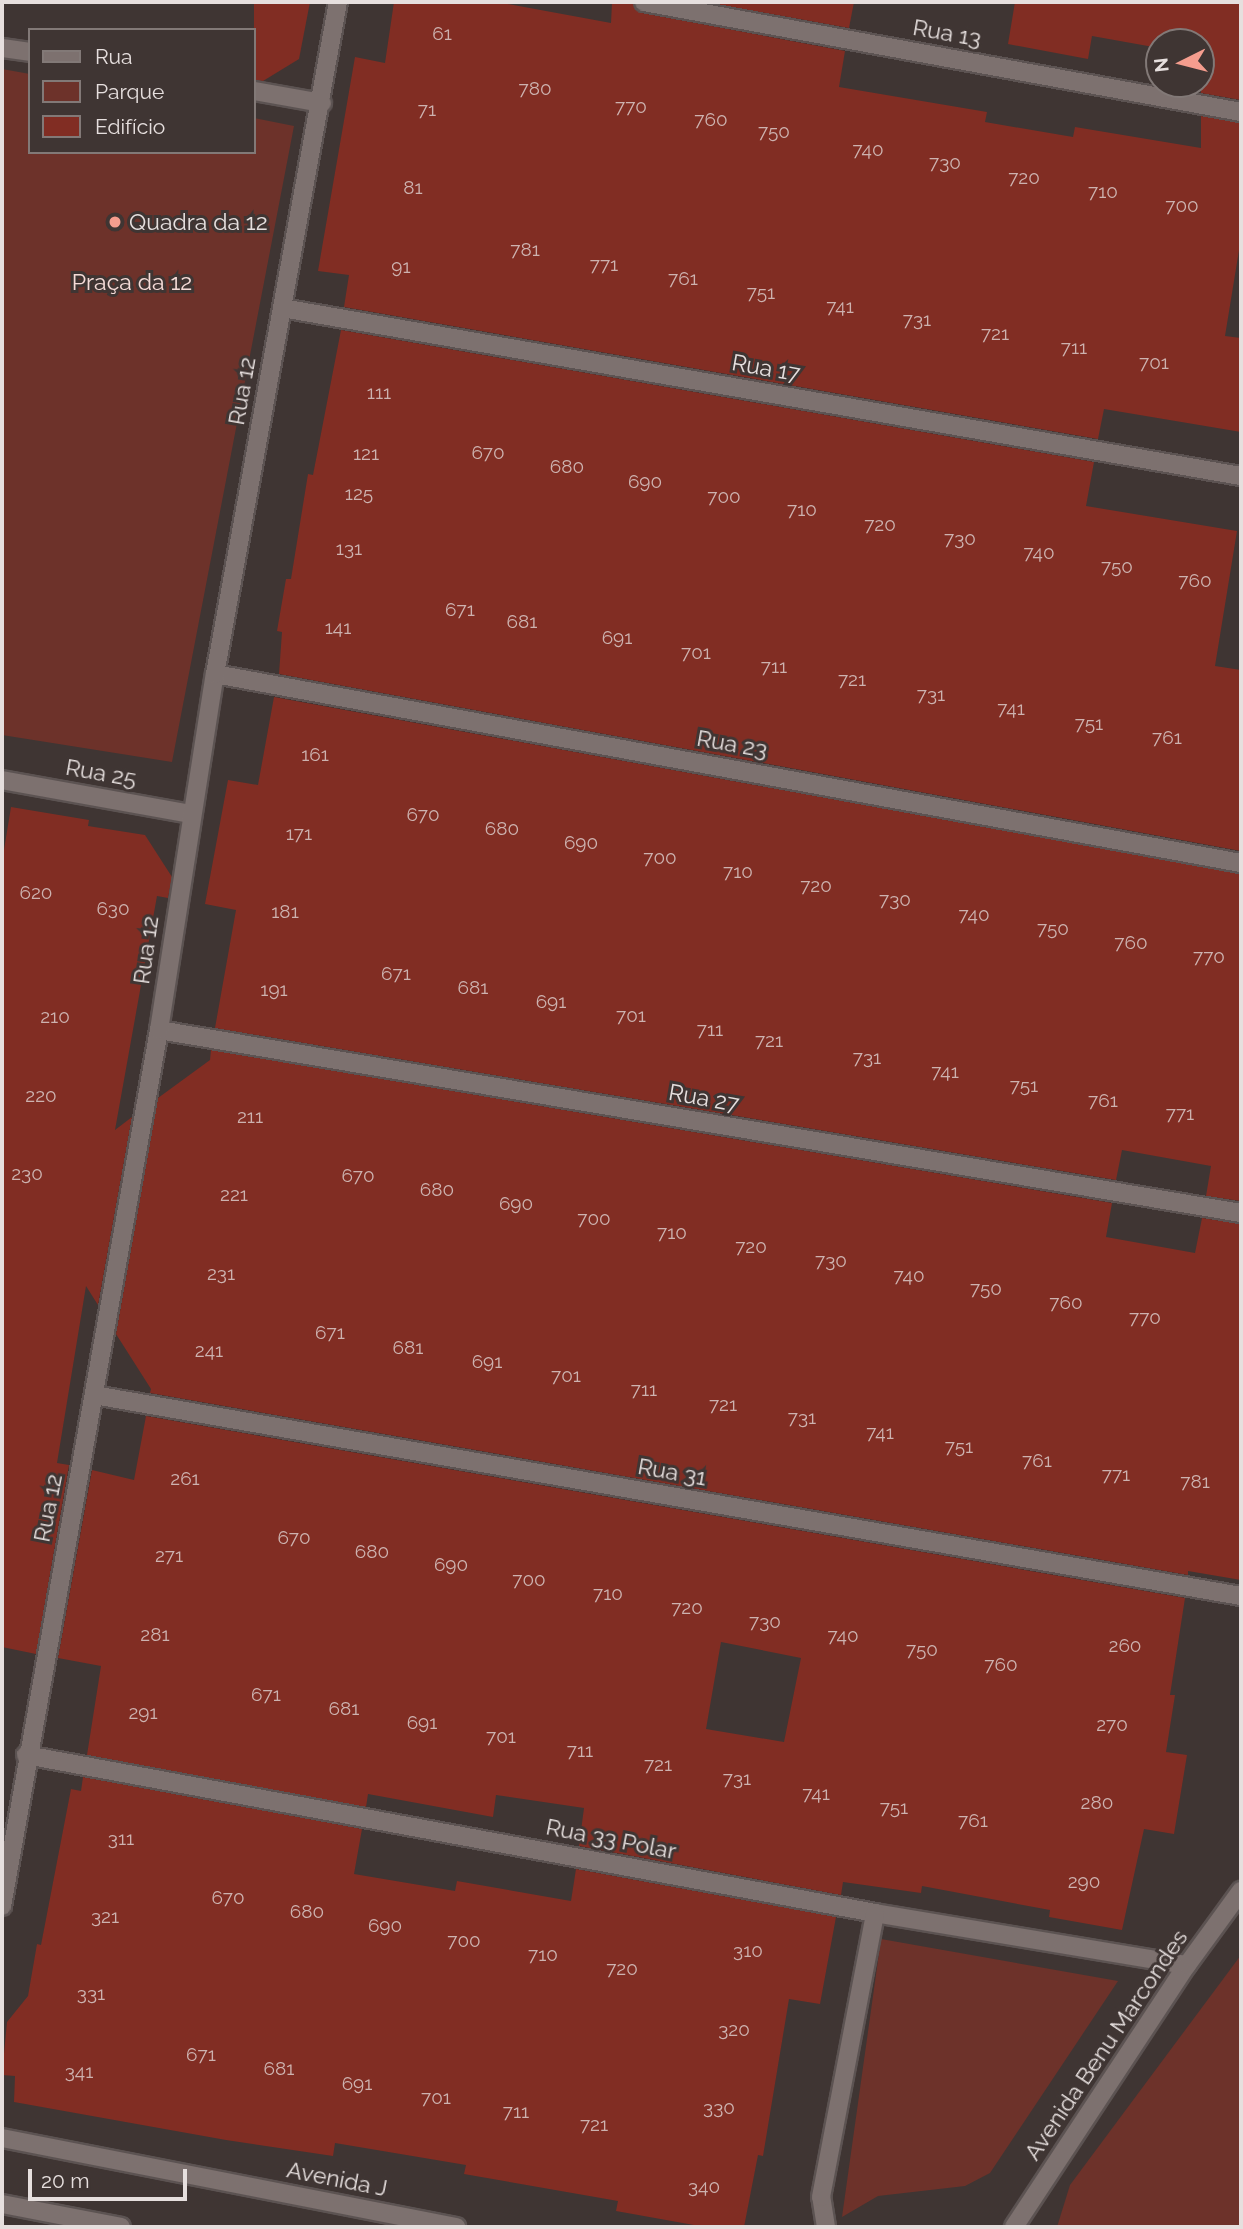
<!DOCTYPE html>
<html>
<head>
<meta charset="utf-8">
<style>
	body { margin:0 }
	#map { position:relative; width:1243px; height:2229px; overflow:hidden; background:#3f3533; font-family:Raleway,sans-serif }
	div>[style] { position:absolute }
	.green>* { inset:0; background:#6d322a }
	.building>* { inset:0; background:#812d23 }
	.roads { filter:drop-shadow(2px 0 #5c5352) drop-shadow(-2px 0 #5c5352) drop-shadow(0 2px #5c5352) drop-shadow(0 -2px #5c5352) }
	.street>* { height:18px; margin:-9px; padding:0 9px; transform-origin:9px; border-radius:9px; background:#7d716f }
	.secondary>* { height:18px; margin:-9px; padding:0 9px; transform-origin:9px; border-radius:9px; background:#7d716f }
	.dots>* { width:19px; height:19px; translate:-50% -50%; box-sizing:border-box; border:4px solid #3f3533; border-radius:50% }
	span { translate:-50% -50%; white-space:nowrap; text-align:center; line-height:1.15; -webkit-text-stroke:6px #3f3533; paint-order:stroke }
	.number-label { font-size:19px; color:#cdb2af }
	.number-label span { -webkit-text-stroke-width:0 }
	.street-label { font-size:23px; color:#e6dfde }
	.poi-label { font-size:23px; color:#e6dfde }
	.left { translate:0 -50%; text-align:left }
	.park-label { font-size:23px; color:#f5dbd7 }
	.frame { position:absolute; inset:0; border:4px solid #e6dfde; pointer-events:none }
	.legend { position:absolute; left:28px; top:28px; width:228px; height:126px; box-sizing:border-box; background:#3f3533; border:2px solid #827977; margin:0; padding:9px 12px; list-style:none; font-size:21px; color:#e6dfde }
	.legend li { display:flex; align-items:center; gap:14px; height:35px }
	.legend b { width:35px; border:2px solid #827977 }
	.north { position:absolute; left:1145px; top:28px; width:70px; height:70px; box-sizing:border-box; background:#3f3533; border:2px solid #827977; border-radius:50%; rotate:264deg; font-size:19px; font-weight:700; line-height:28px; text-align:center; color:#e6dfde }
	.north::after { content:''; display:block; margin:auto; width:24px; height:32px; background:#f59d8e; clip-path:polygon(50% 0,100% 100%,50% 72%,0 100%) }
	.scale { position:absolute; left:28px; top:2169px; width:159px; height:32px; box-sizing:border-box; border:4px solid #e6dfde; border-top:0; padding-left:9px; font-size:21px; line-height:24px; white-space:nowrap; color:#e6dfde; -webkit-text-stroke:5px #3f3533; paint-order:stroke }
</style>
</head>
<body>
<div id="map">
	<div class="green">
		<div style="clip-path:polygon(2px 69px,30px 74px,30px 152px,254px 152px,254px 118px,294px 126px,172px 762px,2px 735px)"></div>
		<div style="clip-path:polygon(881px 1939px,1118px 1981px,990px 2173px,965px 2186px,878px 2196px,842px 2217px)"></div>
		<div style="clip-path:polygon(1241px 1955px,1241px 2227px,1057px 2227px,1070px 2185px)"></div>
	</div>
	<div class="building">
		<div style="clip-path:polygon(254px 2px,310px 2px,299px 59px,263px 81px,254px 80px)"></div>
		<div style="clip-path:polygon(394px 2px,497px 2px,611px 23px,612px 2px,633px 2px,636px 10px,642px 13px,845px 51px,839px 87px,987px 112px,985px 122px,1073px 137px,1075px 127px,1201px 148px,1201px 116px,1241px 123px,1241px 238px,1225px 336px,1241px 338px,1241px 432px,1104px 409px,1098px 439px,344px 307px,349px 275px,318px 271px,355px 57px,385px 63px)"></div>
		<div style="clip-path:polygon(705px 2px,854px 2px,849px 28px)"></div>
		<div style="clip-path:polygon(1015px 2px,1241px 2px,1241px 100px,1201px 93px,1201px 42px,1159px 42px,1159px 48px,1092px 36px,1088px 59px,1008px 44px)"></div>
		<div style="clip-path:polygon(341px 330px,1094px 462px,1086px 506px,1237px 531px,1215px 666px,1241px 670px,1241px 851px,279px 674px,282px 632px,277px 631px,286px 579px,291px 579px,308px 474px,313px 475px)"></div>
		<div style="clip-path:polygon(274px 697px,1241px 874px,1241px 1201px,1206px 1196px,1211px 1166px,1122px 1150px,1116px 1180px,215px 1028px,236px 910px,205px 904px,228px 780px,258px 785px)"></div>
		<div style="clip-path:polygon(11px 807px,89px 820px,88px 826px,145px 835px,172px 877px,168px 898px,157px 896px,115px 1130px,132px 1117px,98px 1305px,86px 1286px,57px 1463px,69px 1465px,36px 1654px,2px 1647px,2px 862px)"></div>
		<div style="clip-path:polygon(211px 1050px,1112px 1203px,1106px 1237px,1195px 1253px,1202px 1218px,1241px 1224px,1241px 1580px,1188px 1571px,1188px 1575px,150px 1393px,151px 1389px,116px 1334px,158px 1098px,210px 1060px)"></div>
		<div style="clip-path:polygon(evenodd,146px 1416px,1185px 1598px,1170px 1695px,1175px 1695px,1166px 1752px,1187px 1755px,1174px 1834px,1144px 1829px,1122px 1930px,1049px 1917px,1050px 1910px,922px 1886px,921px 1893px,843px 1882px,841px 1895px,579px 1846px,584px 1808px,496px 1795px,493px 1817px,368px 1794px,366px 1807px,87px 1755px,101px 1666px,58px 1658px,92px 1470px,134px 1480px,146px 1416px,721px 1642px,801px 1658px,784px 1742px,706px 1729px,721px 1642px)"></div>
		<div style="clip-path:polygon(83px 1777px,362px 1829px,354px 1874px,455px 1891px,457px 1881px,571px 1901px,576px 1869px,836px 1917px,820px 2004px,789px 1999px,763px 2156px,758px 2155px,744px 2227px,705px 2227px,616px 2211px,618px 2201px,464px 2174px,466px 2165px,335px 2143px,333px 2156px,226px 2140px,14px 2102px,15px 2076px,2px 2075px,7px 2022px,28px 1996px,37px 1944px,41px 1945px,71px 1789px,81px 1791px)"></div>
	</div>
	<div class="roads">
		<div class="street">
			<div style="left:644px;top:2px;width:607px;rotate:10.44deg"></div>
			<div style="left:2px;top:48px;width:28px;rotate:8deg"></div>
			<div style="left:254px;top:91px;width:69px;rotate:10deg"></div>
			<div style="left:282px;top:308px;width:974px;rotate:9.94deg"></div>
			<div style="left:215px;top:674px;width:1043px;rotate:10.44deg"></div>
			<div style="left:2px;top:780px;width:192px;rotate:10.2deg"></div>
			<div style="left:159px;top:1030px;width:1097px;rotate:9.6deg"></div>
			<div style="left:94px;top:1395px;width:1164px;rotate:9.94deg"></div>
			<div style="left:26px;top:1755px;width:864px;rotate:10.54deg"></div>
			<div style="left:875px;top:1913px;width:316px;rotate:9.5deg"></div>
			<div style="left:2px;top:1906px;width:890px;rotate:-79.84deg"></div>
			<div style="left:159px;top:1030px;width:360px;rotate:-81.1deg"></div>
			<div style="left:215px;top:674px;width:683px;rotate:-79.63deg"></div>
			<div style="left:826px;top:2227px;width:30px;rotate:-99deg"></div>
			<div style="left:821px;top:2197px;width:289px;rotate:-79.2deg"></div>
		</div>
		<div class="secondary">
			<div style="left:2px;top:2138px;width:463px;rotate:11.1deg"></div>
			<div style="left:2px;top:2204px;width:121px;rotate:10.9deg"></div>
			<div style="left:1014px;top:2227px;width:314px;rotate:-56.6deg"></div>
			<div style="left:1187px;top:1965px;width:92px;rotate:-53.9deg"></div>
		</div>
	</div>
	<div class="dots">
		<div style="left:115px;top:222px;background:#f59d8e"></div>
	</div>
	<div class="number-label">
		<span style="left:442px;top:34px">61</span>
		<span style="left:535px;top:89px">780</span>
		<span style="left:631px;top:107px">770</span>
		<span style="left:427px;top:110px">71</span>
		<span style="left:711px;top:120px">760</span>
		<span style="left:774px;top:132px">750</span>
		<span style="left:868px;top:150px">740</span>
		<span style="left:945px;top:163px">730</span>
		<span style="left:1024px;top:178px">720</span>
		<span style="left:413px;top:188px">81</span>
		<span style="left:1103px;top:192px">710</span>
		<span style="left:1182px;top:206px">700</span>
		<span style="left:525px;top:250px">781</span>
		<span style="left:604px;top:265px">771</span>
		<span style="left:401px;top:267px">91</span>
		<span style="left:683px;top:279px">761</span>
		<span style="left:761px;top:293px">751</span>
		<span style="left:840px;top:307px">741</span>
		<span style="left:917px;top:320px">731</span>
		<span style="left:995px;top:334px">721</span>
		<span style="left:1074px;top:348px">711</span>
		<span style="left:1154px;top:363px">701</span>
		<span style="left:379px;top:393px">111</span>
		<span style="left:488px;top:453px">670</span>
		<span style="left:366px;top:454px">121</span>
		<span style="left:567px;top:467px">680</span>
		<span style="left:645px;top:482px">690</span>
		<span style="left:359px;top:494px">125</span>
		<span style="left:724px;top:497px">700</span>
		<span style="left:802px;top:510px">710</span>
		<span style="left:880px;top:525px">720</span>
		<span style="left:960px;top:539px">730</span>
		<span style="left:349px;top:549px">131</span>
		<span style="left:1039px;top:553px">740</span>
		<span style="left:1117px;top:567px">750</span>
		<span style="left:1195px;top:581px">760</span>
		<span style="left:460px;top:610px">671</span>
		<span style="left:522px;top:622px">681</span>
		<span style="left:338px;top:628px">141</span>
		<span style="left:617px;top:638px">691</span>
		<span style="left:696px;top:653px">701</span>
		<span style="left:774px;top:667px">711</span>
		<span style="left:852px;top:680px">721</span>
		<span style="left:931px;top:695px">731</span>
		<span style="left:1011px;top:709px">741</span>
		<span style="left:1089px;top:724px">751</span>
		<span style="left:1167px;top:738px">761</span>
		<span style="left:315px;top:755px">161</span>
		<span style="left:423px;top:815px">670</span>
		<span style="left:502px;top:829px">680</span>
		<span style="left:299px;top:834px">171</span>
		<span style="left:581px;top:843px">690</span>
		<span style="left:660px;top:858px">700</span>
		<span style="left:738px;top:872px">710</span>
		<span style="left:816px;top:886px">720</span>
		<span style="left:36px;top:893px">620</span>
		<span style="left:895px;top:900px">730</span>
		<span style="left:113px;top:909px">630</span>
		<span style="left:285px;top:912px">181</span>
		<span style="left:974px;top:915px">740</span>
		<span style="left:1053px;top:929px">750</span>
		<span style="left:1131px;top:943px">760</span>
		<span style="left:1209px;top:957px">770</span>
		<span style="left:396px;top:974px">671</span>
		<span style="left:473px;top:988px">681</span>
		<span style="left:274px;top:990px">191</span>
		<span style="left:551px;top:1002px">691</span>
		<span style="left:631px;top:1016px">701</span>
		<span style="left:55px;top:1017px">210</span>
		<span style="left:710px;top:1030px">711</span>
		<span style="left:769px;top:1041px">721</span>
		<span style="left:867px;top:1058px">731</span>
		<span style="left:945px;top:1072px">741</span>
		<span style="left:1024px;top:1086px">751</span>
		<span style="left:41px;top:1096px">220</span>
		<span style="left:1103px;top:1101px">761</span>
		<span style="left:1180px;top:1114px">771</span>
		<span style="left:250px;top:1117px">211</span>
		<span style="left:27px;top:1174px">230</span>
		<span style="left:358px;top:1176px">670</span>
		<span style="left:437px;top:1190px">680</span>
		<span style="left:234px;top:1195px">221</span>
		<span style="left:516px;top:1204px">690</span>
		<span style="left:594px;top:1219px">700</span>
		<span style="left:672px;top:1233px">710</span>
		<span style="left:751px;top:1247px">720</span>
		<span style="left:831px;top:1261px">730</span>
		<span style="left:221px;top:1274px">231</span>
		<span style="left:909px;top:1276px">740</span>
		<span style="left:986px;top:1289px">750</span>
		<span style="left:1066px;top:1303px">760</span>
		<span style="left:1145px;top:1318px">770</span>
		<span style="left:330px;top:1333px">671</span>
		<span style="left:408px;top:1348px">681</span>
		<span style="left:209px;top:1351px">241</span>
		<span style="left:487px;top:1362px">691</span>
		<span style="left:566px;top:1376px">701</span>
		<span style="left:644px;top:1390px">711</span>
		<span style="left:723px;top:1405px">721</span>
		<span style="left:802px;top:1418px">731</span>
		<span style="left:880px;top:1433px">741</span>
		<span style="left:959px;top:1447px">751</span>
		<span style="left:1037px;top:1461px">761</span>
		<span style="left:1116px;top:1475px">771</span>
		<span style="left:185px;top:1479px">261</span>
		<span style="left:1195px;top:1482px">781</span>
		<span style="left:294px;top:1538px">670</span>
		<span style="left:372px;top:1552px">680</span>
		<span style="left:169px;top:1556px">271</span>
		<span style="left:451px;top:1565px">690</span>
		<span style="left:529px;top:1580px">700</span>
		<span style="left:608px;top:1594px">710</span>
		<span style="left:687px;top:1608px">720</span>
		<span style="left:765px;top:1622px">730</span>
		<span style="left:155px;top:1635px">281</span>
		<span style="left:843px;top:1636px">740</span>
		<span style="left:1125px;top:1646px">260</span>
		<span style="left:922px;top:1650px">750</span>
		<span style="left:1001px;top:1665px">760</span>
		<span style="left:266px;top:1695px">671</span>
		<span style="left:344px;top:1709px">681</span>
		<span style="left:143px;top:1713px">291</span>
		<span style="left:422px;top:1723px">691</span>
		<span style="left:1112px;top:1725px">270</span>
		<span style="left:501px;top:1737px">701</span>
		<span style="left:580px;top:1751px">711</span>
		<span style="left:658px;top:1765px">721</span>
		<span style="left:737px;top:1779px">731</span>
		<span style="left:816px;top:1794px">741</span>
		<span style="left:1097px;top:1803px">280</span>
		<span style="left:894px;top:1808px">751</span>
		<span style="left:973px;top:1821px">761</span>
		<span style="left:121px;top:1839px">311</span>
		<span style="left:1084px;top:1882px">290</span>
		<span style="left:228px;top:1898px">670</span>
		<span style="left:307px;top:1912px">680</span>
		<span style="left:105px;top:1917px">321</span>
		<span style="left:385px;top:1926px">690</span>
		<span style="left:464px;top:1941px">700</span>
		<span style="left:748px;top:1951px">310</span>
		<span style="left:543px;top:1955px">710</span>
		<span style="left:622px;top:1969px">720</span>
		<span style="left:91px;top:1994px">331</span>
		<span style="left:734px;top:2030px">320</span>
		<span style="left:201px;top:2055px">671</span>
		<span style="left:279px;top:2069px">681</span>
		<span style="left:79px;top:2072px">341</span>
		<span style="left:357px;top:2084px">691</span>
		<span style="left:436px;top:2098px">701</span>
		<span style="left:719px;top:2108px">330</span>
		<span style="left:516px;top:2112px">711</span>
		<span style="left:594px;top:2125px">721</span>
		<span style="left:704px;top:2187px">340</span>
	</div>
	<div class="street-label">
		<span style="left:947px;top:33px;rotate:10deg">Rua 13</span>
		<span style="left:766px;top:368px;rotate:10deg">Rua 17</span>
		<span style="left:242px;top:391px;rotate:-80deg">Rua 12</span>
		<span style="left:732px;top:744px;rotate:10deg">Rua 23</span>
		<span style="left:101px;top:773px;rotate:10deg">Rua 25</span>
		<span style="left:146px;top:950px;rotate:-82deg">Rua 12</span>
		<span style="left:704px;top:1098px;rotate:10deg">Rua 27</span>
		<span style="left:672px;top:1472px;rotate:10deg">Rua 31</span>
		<span style="left:48px;top:1508px;rotate:-79deg">Rua 12</span>
		<span style="left:611px;top:1839px;rotate:11deg">Rua 33 Polar</span>
		<span style="left:1106px;top:2045px;rotate:-56deg">Avenida Benu Marcondes</span>
		<span style="left:337px;top:2179px;rotate:11deg">Avenida J</span>
	</div>
	<div class="poi-label">
		<span class="left" style="left:129px;top:222px">Quadra da 12</span>
	</div>
	<div class="park-label">
		<span style="left:132px;top:282px">Praça da 12</span>
	</div>
	<div class="frame"></div>
	<ul class="legend">
	<li><b style="height:9px;background:#7d716f"></b>Rua</li>
	<li><b style="height:19px;background:#6d322a"></b>Parque</li>
	<li><b style="height:19px;background:#812d23"></b>Edifício</li>
	</ul>
	<div class="north">N</div>
	<div class="scale">20 m</div>
</div>
</body>
</html>
